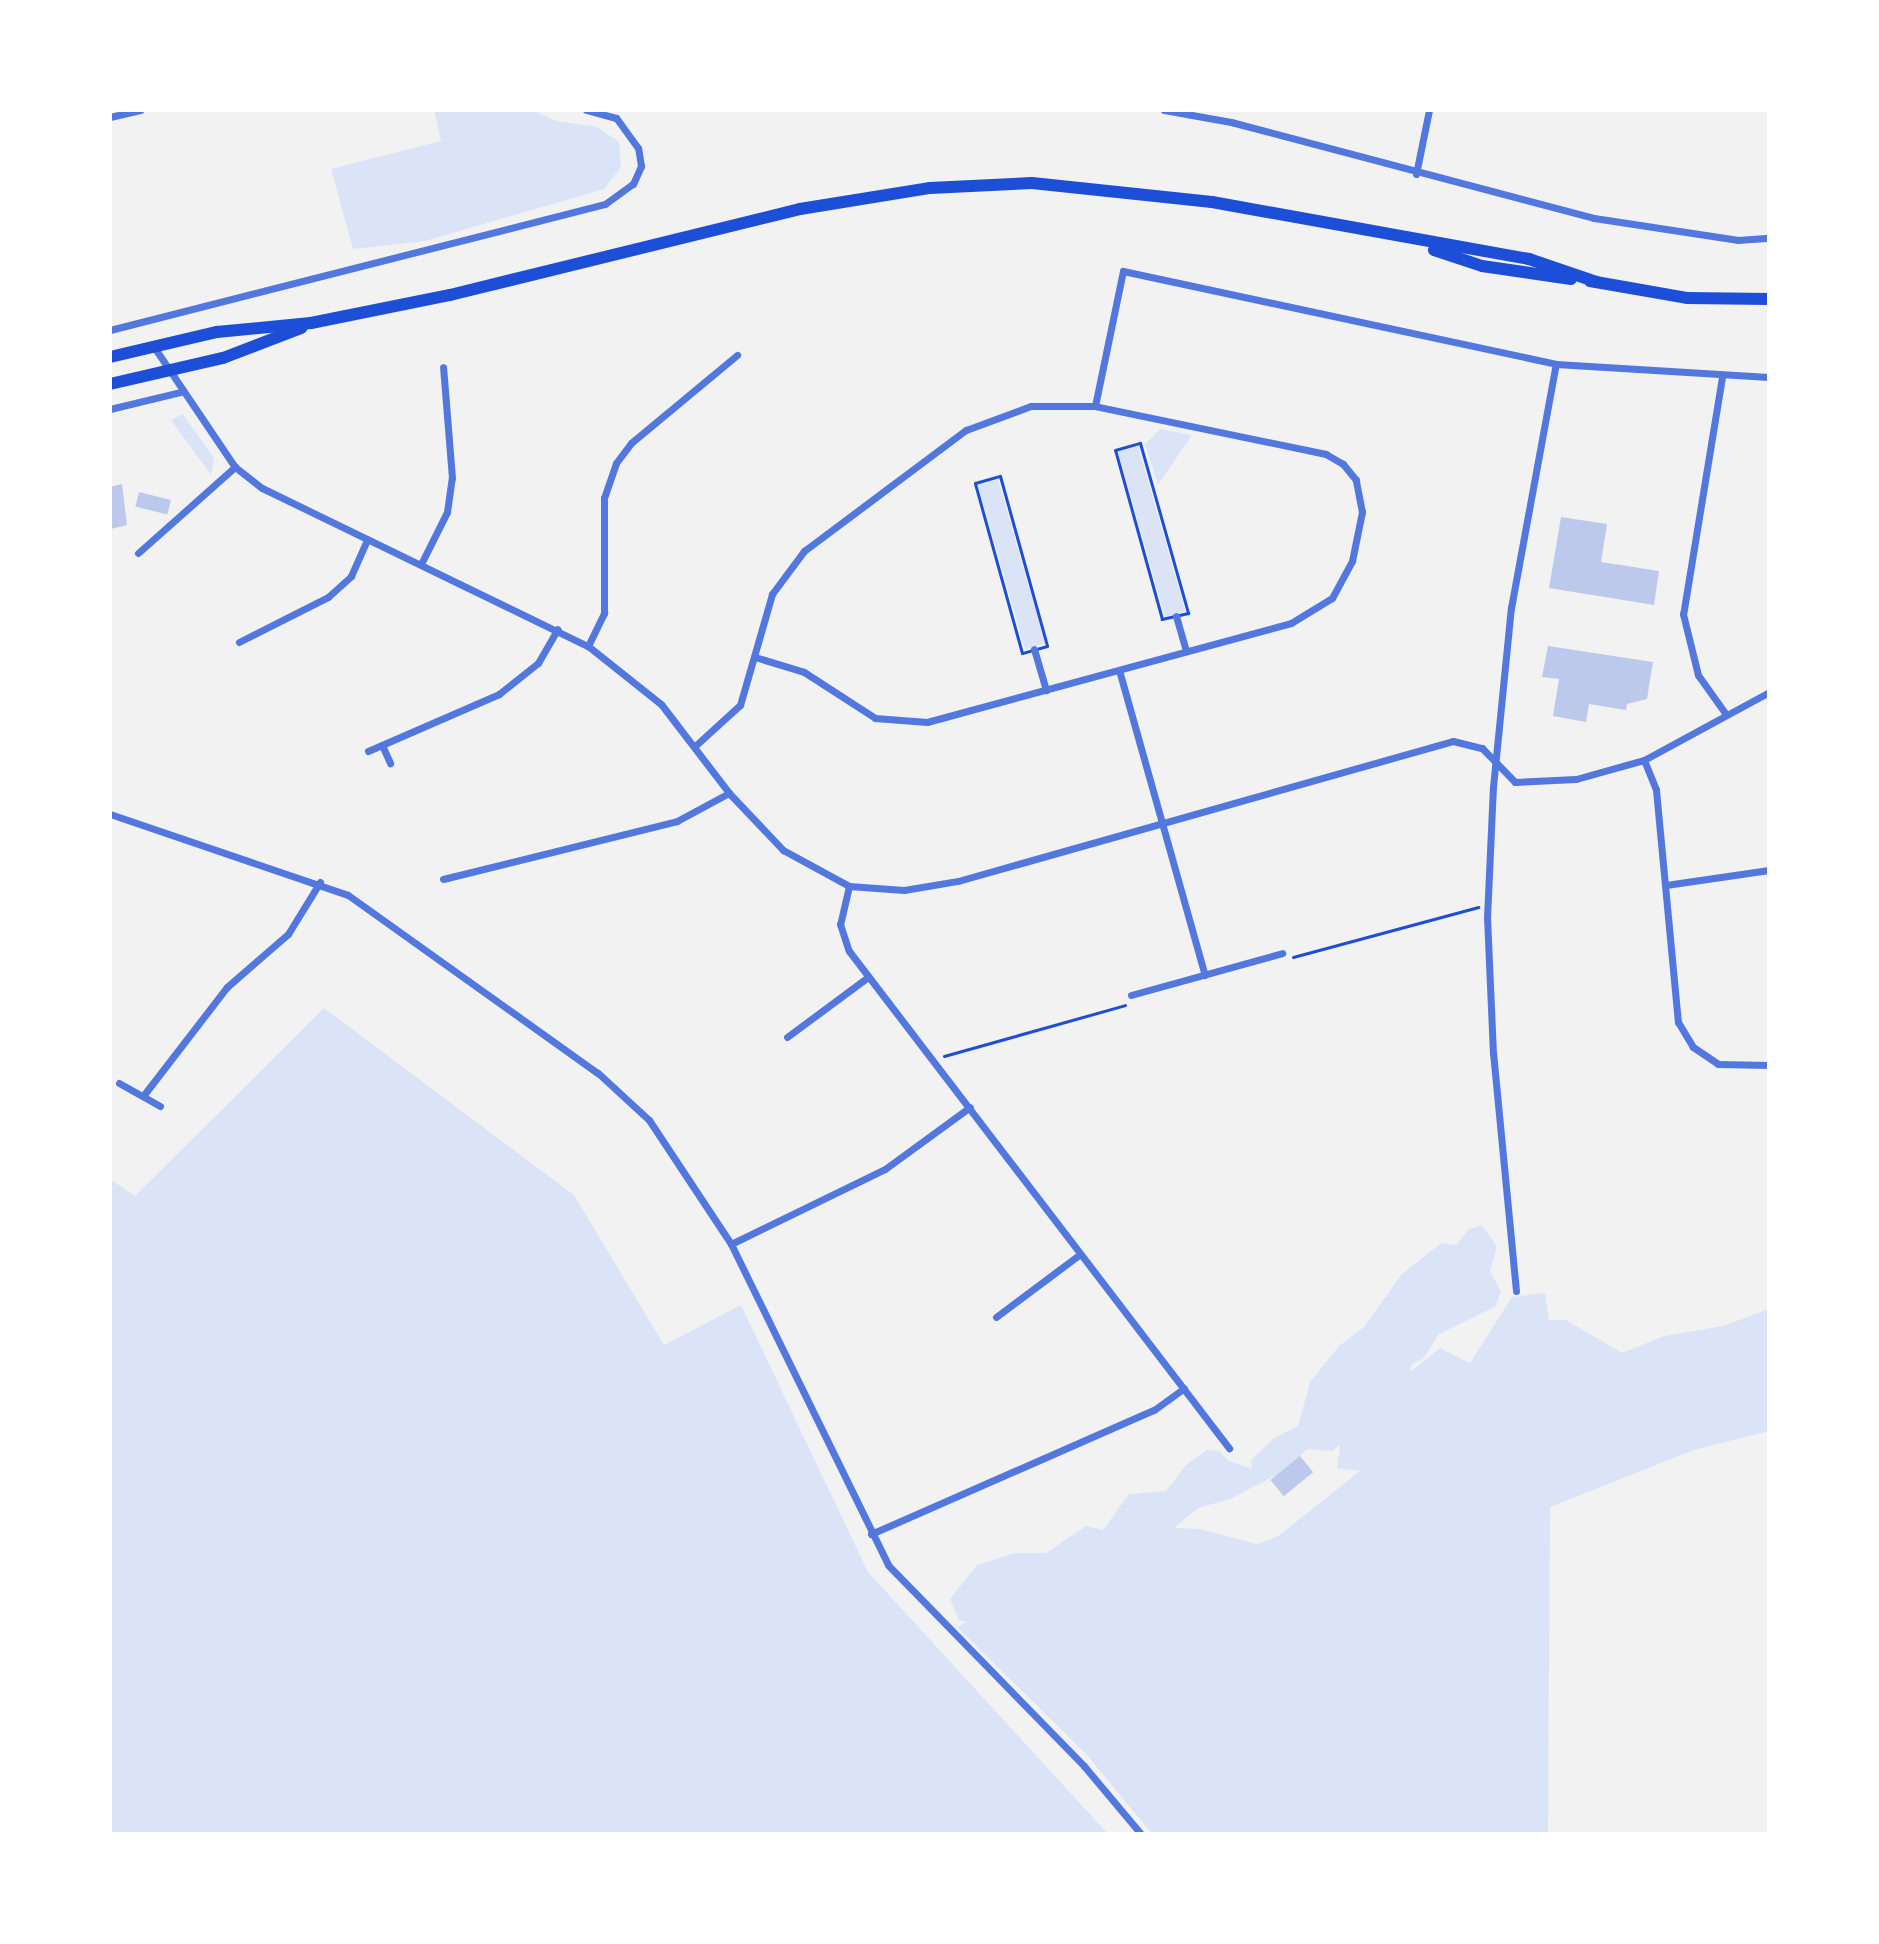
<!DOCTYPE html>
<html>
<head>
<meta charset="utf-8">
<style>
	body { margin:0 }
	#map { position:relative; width:1879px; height:1944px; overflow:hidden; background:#f2f2f2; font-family:Inter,sans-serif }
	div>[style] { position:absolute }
	.green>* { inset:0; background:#dbe4f7; transform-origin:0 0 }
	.building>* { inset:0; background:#bdc9ec; transform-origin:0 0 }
	.path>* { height:3px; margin:-1.5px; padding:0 1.5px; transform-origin:1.5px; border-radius:1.5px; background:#1d4ed8 }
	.minor>* { height:7px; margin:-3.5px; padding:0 3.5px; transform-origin:3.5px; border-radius:3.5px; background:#5277de }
	.trunk>* { height:12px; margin:-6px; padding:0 6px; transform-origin:6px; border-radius:6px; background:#1d4ed8 }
	span { translate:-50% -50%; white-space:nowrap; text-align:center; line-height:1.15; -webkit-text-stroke:8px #fff; paint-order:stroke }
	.frame { position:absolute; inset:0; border:112px solid #fff; pointer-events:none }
</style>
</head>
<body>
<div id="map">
	<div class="green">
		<div style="clip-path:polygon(434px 110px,532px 110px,557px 121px,597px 127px,619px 142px,621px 167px,604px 189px,425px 241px,353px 249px,331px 169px,441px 141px)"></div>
		<div style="clip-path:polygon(183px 414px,214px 458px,211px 475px,171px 420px)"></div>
		<div style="clip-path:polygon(1160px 429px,1192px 435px,1158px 485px,1145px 444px)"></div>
		<div style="left:1138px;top:446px;width:172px;height:21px;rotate:74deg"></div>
		<div style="left:998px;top:479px;width:171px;height:21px;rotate:74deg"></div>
		<div style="clip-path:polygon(324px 1008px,574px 1195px,664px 1345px,741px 1305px,868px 1572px,1108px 1834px,110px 1834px,110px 1179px,135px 1196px)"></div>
		<div style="clip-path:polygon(evenodd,1482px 1225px,1497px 1247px,1490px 1271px,1501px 1292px,1495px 1307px,1439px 1334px,1423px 1359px,1412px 1364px,1410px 1372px,1440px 1348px,1470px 1363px,1512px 1297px,1545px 1293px,1549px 1320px,1566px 1320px,1622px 1353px,1664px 1336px,1723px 1326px,1769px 1309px,1769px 1431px,1694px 1450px,1550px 1507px,1548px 1834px,1152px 1834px,1087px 1755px,957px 1627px,967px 1622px,959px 1620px,950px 1599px,977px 1565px,1015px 1553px,1046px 1553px,1086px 1526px,1103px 1530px,1129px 1494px,1166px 1491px,1186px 1465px,1207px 1450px,1219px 1451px,1229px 1461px,1252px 1469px,1251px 1460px,1274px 1438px,1298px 1426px,1310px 1382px,1339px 1346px,1364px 1327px,1401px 1275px,1441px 1243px,1456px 1245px,1469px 1229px,1482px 1225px,1340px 1445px,1337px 1468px,1360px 1471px,1277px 1537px,1257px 1544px,1199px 1529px,1174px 1528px,1198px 1508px,1230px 1499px,1286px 1470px,1307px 1449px,1332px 1451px,1340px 1445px)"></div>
	</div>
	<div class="building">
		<div style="clip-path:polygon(122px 484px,127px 525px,111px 529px,110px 487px)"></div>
		<div style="left:139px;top:492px;width:33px;height:15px;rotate:14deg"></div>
		<div style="clip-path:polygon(1561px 517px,1607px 524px,1601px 562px,1659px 571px,1654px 605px,1549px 588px)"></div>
		<div style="clip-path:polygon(1548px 646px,1653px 662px,1647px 699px,1627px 704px,1626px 710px,1589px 704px,1586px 722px,1553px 716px,1559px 679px,1542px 677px)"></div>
		<div style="left:1300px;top:1456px;width:21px;height:38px;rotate:51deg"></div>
	</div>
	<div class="path">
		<div style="left:1140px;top:443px;width:177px;rotate:74.2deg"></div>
		<div style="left:1188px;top:613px;width:27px;rotate:167deg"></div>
		<div style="left:1162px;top:619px;width:175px;rotate:-105.5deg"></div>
		<div style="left:1115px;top:450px;width:26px;rotate:-16deg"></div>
		<div style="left:1000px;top:476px;width:176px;rotate:74.5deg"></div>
		<div style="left:1047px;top:646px;width:26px;rotate:164deg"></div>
		<div style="left:1022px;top:653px;width:176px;rotate:-105.5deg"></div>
		<div style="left:975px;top:483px;width:26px;rotate:-16deg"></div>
		<div style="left:1293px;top:957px;width:192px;rotate:-15.1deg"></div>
		<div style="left:944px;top:1056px;width:188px;rotate:-15.7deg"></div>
	</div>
	<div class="minor">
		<div style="left:1164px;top:110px;width:68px;rotate:10.2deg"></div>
		<div style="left:1231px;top:122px;width:375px;rotate:14.8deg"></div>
		<div style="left:1594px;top:218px;width:146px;rotate:8.7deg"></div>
		<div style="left:1738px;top:240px;width:31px;rotate:-4deg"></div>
		<div style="left:110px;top:117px;width:31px;rotate:-13deg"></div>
		<div style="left:1416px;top:174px;width:65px;rotate:-78.5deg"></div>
		<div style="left:110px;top:330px;width:511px;rotate:-14.28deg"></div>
		<div style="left:605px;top:204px;width:34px;rotate:-36deg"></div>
		<div style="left:633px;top:184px;width:20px;rotate:-66deg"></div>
		<div style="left:641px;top:166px;width:18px;rotate:-99deg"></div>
		<div style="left:638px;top:148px;width:37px;rotate:-126deg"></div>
		<div style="left:616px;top:118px;width:31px;rotate:-165deg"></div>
		<div style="left:154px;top:347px;width:145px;rotate:56deg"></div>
		<div style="left:235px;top:467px;width:34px;rotate:38deg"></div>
		<div style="left:262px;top:488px;width:362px;rotate:25.9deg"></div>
		<div style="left:588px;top:646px;width:93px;rotate:38.5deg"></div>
		<div style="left:661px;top:704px;width:112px;rotate:52.6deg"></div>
		<div style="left:729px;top:793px;width:79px;rotate:46.5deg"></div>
		<div style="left:783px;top:850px;width:75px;rotate:28.6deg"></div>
		<div style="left:849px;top:886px;width:55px;rotate:4.2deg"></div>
		<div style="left:904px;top:890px;width:55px;rotate:-9.5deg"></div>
		<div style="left:958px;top:881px;width:514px;rotate:-15.79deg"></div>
		<div style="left:1453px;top:741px;width:30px;rotate:14deg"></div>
		<div style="left:1482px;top:748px;width:47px;rotate:45.9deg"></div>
		<div style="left:1515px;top:782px;width:61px;rotate:-2.8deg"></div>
		<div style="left:1576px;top:779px;width:71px;rotate:-15.6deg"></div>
		<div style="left:1644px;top:760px;width:142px;rotate:-28.5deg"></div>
		<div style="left:1722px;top:377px;width:240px;rotate:99.3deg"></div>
		<div style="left:1683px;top:614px;width:63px;rotate:76.2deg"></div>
		<div style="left:1698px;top:675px;width:47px;rotate:54.6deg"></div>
		<div style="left:110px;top:409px;width:73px;rotate:-13.5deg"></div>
		<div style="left:138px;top:553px;width:130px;rotate:-41.6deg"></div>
		<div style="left:421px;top:564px;width:58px;rotate:-63.4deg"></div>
		<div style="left:447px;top:512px;width:34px;rotate:-82deg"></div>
		<div style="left:452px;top:478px;width:111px;rotate:-94.6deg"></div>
		<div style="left:1176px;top:616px;width:36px;rotate:74deg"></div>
		<div style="left:239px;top:642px;width:100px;rotate:-26.8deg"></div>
		<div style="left:328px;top:597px;width:31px;rotate:-42deg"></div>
		<div style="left:351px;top:576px;width:37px;rotate:-66deg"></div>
		<div style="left:588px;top:646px;width:37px;rotate:-64deg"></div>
		<div style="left:604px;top:613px;width:115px;rotate:-90deg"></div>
		<div style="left:604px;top:498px;width:37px;rotate:-71deg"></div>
		<div style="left:616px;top:463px;width:25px;rotate:-53deg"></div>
		<div style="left:631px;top:443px;width:138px;rotate:-39.7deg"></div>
		<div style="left:1034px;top:649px;width:43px;rotate:73.7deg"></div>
		<div style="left:755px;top:657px;width:51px;rotate:17deg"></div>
		<div style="left:804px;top:672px;width:85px;rotate:32.9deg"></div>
		<div style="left:875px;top:718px;width:52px;rotate:4.4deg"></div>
		<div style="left:927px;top:722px;width:377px;rotate:-15.2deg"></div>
		<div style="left:1291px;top:623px;width:48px;rotate:-31.4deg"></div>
		<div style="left:1332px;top:598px;width:42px;rotate:-61.6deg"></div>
		<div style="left:1352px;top:561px;width:50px;rotate:-78.5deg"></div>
		<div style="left:1362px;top:512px;width:33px;rotate:-101deg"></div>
		<div style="left:1356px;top:480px;width:21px;rotate:-129deg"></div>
		<div style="left:1343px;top:464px;width:20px;rotate:-150deg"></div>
		<div style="left:1326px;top:454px;width:236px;rotate:-168.3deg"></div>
		<div style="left:1119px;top:670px;width:317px;rotate:74.3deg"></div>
		<div style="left:382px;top:745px;width:20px;rotate:66deg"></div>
		<div style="left:695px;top:746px;width:61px;rotate:-42.3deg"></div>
		<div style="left:740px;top:705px;width:116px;rotate:-73.9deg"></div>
		<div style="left:772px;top:594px;width:54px;rotate:-53.3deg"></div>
		<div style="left:804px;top:551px;width:202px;rotate:-36.8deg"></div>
		<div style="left:966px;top:430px;width:69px;rotate:-20.3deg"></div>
		<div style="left:1031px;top:406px;width:64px"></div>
		<div style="left:1095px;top:406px;width:138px;rotate:-78.3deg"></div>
		<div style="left:1123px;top:271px;width:443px;rotate:12.1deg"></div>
		<div style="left:1556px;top:364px;width:213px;rotate:3.5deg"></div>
		<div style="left:368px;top:751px;width:143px;rotate:-23.5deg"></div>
		<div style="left:499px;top:694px;width:50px;rotate:-38.5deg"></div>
		<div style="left:538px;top:663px;width:39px;rotate:-60deg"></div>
		<div style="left:1644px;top:760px;width:32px;rotate:68deg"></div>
		<div style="left:1656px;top:790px;width:233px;rotate:84.6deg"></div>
		<div style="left:1678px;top:1022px;width:29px;rotate:59deg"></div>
		<div style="left:1693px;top:1047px;width:30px;rotate:34deg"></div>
		<div style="left:1718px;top:1064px;width:51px;rotate:1.1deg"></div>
		<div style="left:110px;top:814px;width:251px;rotate:18.8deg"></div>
		<div style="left:348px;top:895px;width:307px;rotate:35.5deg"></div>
		<div style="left:598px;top:1073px;width:69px;rotate:42.7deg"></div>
		<div style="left:649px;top:1120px;width:149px;rotate:56.5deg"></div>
		<div style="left:731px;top:1244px;width:357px;rotate:63.9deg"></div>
		<div style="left:888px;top:1565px;width:281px;rotate:45.7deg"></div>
		<div style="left:1084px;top:1766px;width:89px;rotate:50deg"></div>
		<div style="left:443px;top:879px;width:241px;rotate:-13.9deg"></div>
		<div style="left:677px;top:821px;width:59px;rotate:-28.3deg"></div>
		<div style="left:1666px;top:885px;width:104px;rotate:-8.3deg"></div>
		<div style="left:849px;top:886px;width:39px;rotate:103deg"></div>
		<div style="left:840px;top:924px;width:28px;rotate:72deg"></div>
		<div style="left:849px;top:951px;width:626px;rotate:52.6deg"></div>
		<div style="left:1131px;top:995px;width:157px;rotate:-15.5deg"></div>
		<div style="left:787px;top:1037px;width:101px;rotate:-36.5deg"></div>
		<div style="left:119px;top:1083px;width:47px;rotate:29.3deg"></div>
		<div style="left:143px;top:1096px;width:138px;rotate:-52.4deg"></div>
		<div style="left:227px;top:987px;width:81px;rotate:-41deg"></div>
		<div style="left:288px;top:934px;width:61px;rotate:-58.4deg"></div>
		<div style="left:731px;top:1244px;width:171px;rotate:-26deg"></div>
		<div style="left:885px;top:1169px;width:105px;rotate:-36.1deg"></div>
		<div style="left:1516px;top:1291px;width:238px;rotate:-95.5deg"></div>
		<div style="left:1493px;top:1054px;width:136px;rotate:-92.5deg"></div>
		<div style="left:1487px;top:918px;width:131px;rotate:-87.4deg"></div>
		<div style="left:1493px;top:787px;width:180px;rotate:-84.3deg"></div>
		<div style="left:1511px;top:608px;width:248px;rotate:-79.6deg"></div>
		<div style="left:996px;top:1317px;width:104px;rotate:-36.8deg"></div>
		<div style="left:871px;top:1534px;width:309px;rotate:-23.7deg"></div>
		<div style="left:1154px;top:1410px;width:37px;rotate:-36deg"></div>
	</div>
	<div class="trunk">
		<div style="left:1434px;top:250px;width:51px;rotate:18.4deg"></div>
		<div style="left:1482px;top:266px;width:90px;rotate:8.3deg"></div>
		<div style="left:1590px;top:281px;width:98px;rotate:9.9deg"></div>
		<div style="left:1687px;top:298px;width:82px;rotate:0.7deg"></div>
		<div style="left:110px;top:357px;width:110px;rotate:-13.2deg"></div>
		<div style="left:217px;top:332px;width:94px;rotate:-5.5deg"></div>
		<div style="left:311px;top:323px;width:142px;rotate:-11.4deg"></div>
		<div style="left:450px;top:295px;width:360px;rotate:-13.8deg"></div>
		<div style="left:800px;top:209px;width:132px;rotate:-9.2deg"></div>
		<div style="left:930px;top:188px;width:102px;rotate:-2.8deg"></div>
		<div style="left:1032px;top:183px;width:181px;rotate:6deg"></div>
		<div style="left:1212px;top:202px;width:322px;rotate:10.2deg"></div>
		<div style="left:1529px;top:259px;width:72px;rotate:18.7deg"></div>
		<div style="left:110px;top:384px;width:116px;rotate:-13deg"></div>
		<div style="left:223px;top:358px;width:84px;rotate:-21deg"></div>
	</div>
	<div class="frame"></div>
</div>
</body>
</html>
